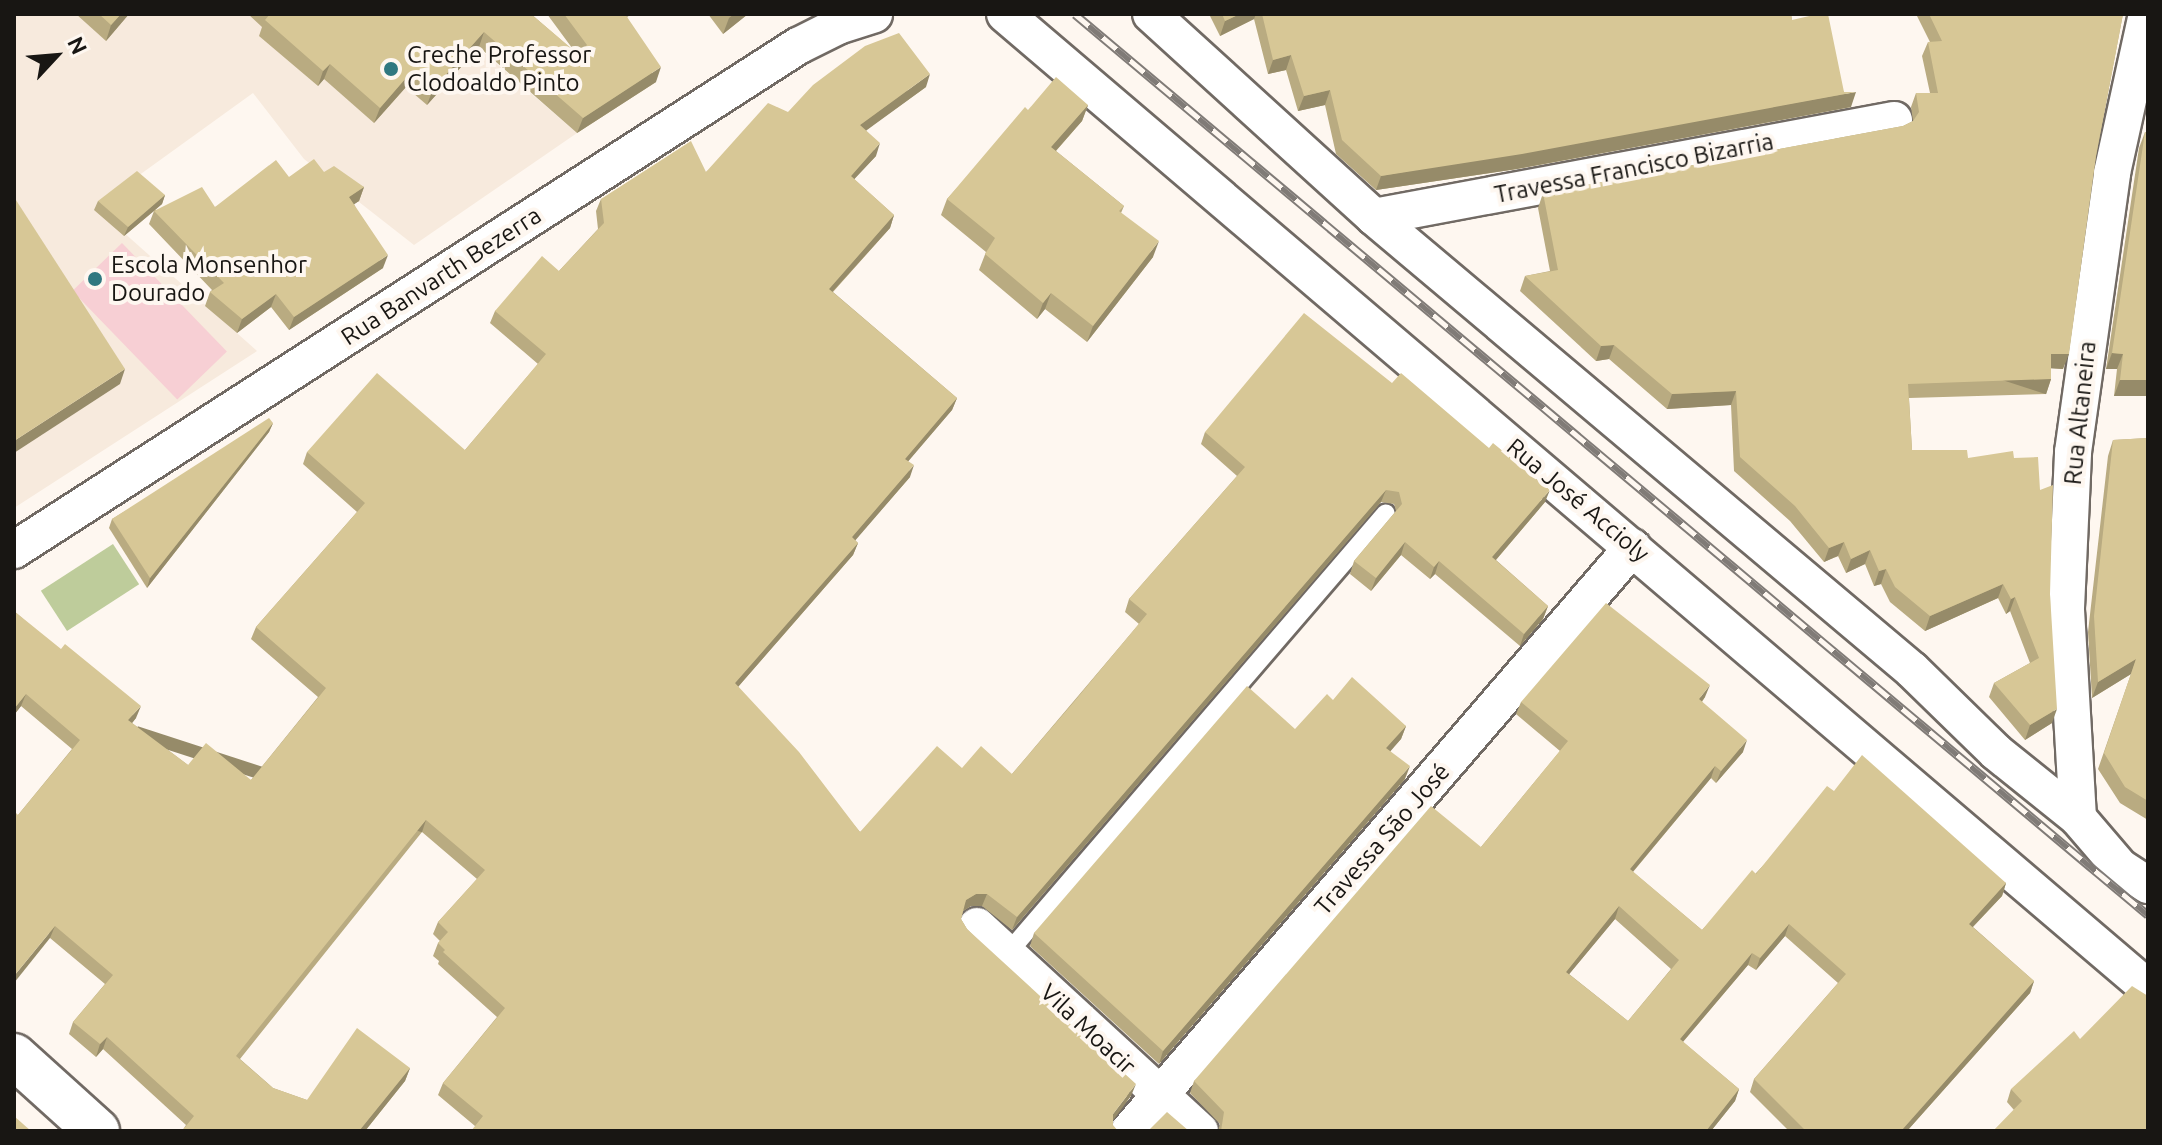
<!DOCTYPE html>
<html>
<head>
<meta charset="utf-8">
<style>
	body { margin:0 }
	#map { position:relative; width:2162px; height:1145px; overflow:hidden; background:#fef7f0; font-family:Ubuntu,sans-serif }
	div>[style] { position:absolute }
	.built>* { inset:0; background:#f7eadd }
	.green>* { inset:0; background:#f7cfd4; transform-origin:0 0 }
	.water>* { inset:0; background:#becc9b; transform-origin:0 0 }
	.roads { filter:drop-shadow(2px 0 #716a64) drop-shadow(-2px 0 #716a64) drop-shadow(0 2px #716a64) drop-shadow(0 -2px #716a64) }
	.service>* { height:18px; margin:-9px; padding:0 9px; transform-origin:9px; border-radius:9px; background:#fff }
	.minor>* { height:36px; margin:-18px; padding:0 18px; transform-origin:18px; border-radius:18px; background:#fff }
	.secondary>* { height:44px; margin:-22px; padding:0 22px; transform-origin:22px; border-radius:22px; background:#fff }
	.rail>* { height:9px; margin-top:-4.5px; transform-origin:0; background:repeating-linear-gradient(90deg,#fef7f0 0 18px,#807b77 0 36px); box-sizing:border-box; border-block:2px solid #807b77 }
	.wall>* { inset:0; background:#b9ab81 }
	.shaded-wall>* { inset:0; background:#968b69; transform-origin:0 0 }
	.building>* { inset:0; background:#d7c796 }
	.dots>* { width:22px; height:22px; translate:-50% -50%; box-sizing:border-box; border:4px solid #fef7f0; border-radius:50% }
	span { translate:-50% -50%; white-space:nowrap; text-align:center; line-height:1.15; -webkit-text-stroke:8px #fef7f0; paint-order:stroke }
	.poi-label { font-size:24px; color:#181613 }
	.left { translate:0 -50%; text-align:left }
	.street-label { font-size:24px; color:#181613 }
	.frame { position:absolute; inset:0; border:16px solid #181613; pointer-events:none }
	.north { position:absolute; left:16px; top:16px; width:80px; height:80px; -webkit-text-stroke:6px #fef7f0; paint-order:stroke; rotate:64deg; font-size:22px; font-weight:700; line-height:32px; text-align:center; color:#181613 }
	.north::after { content:''; display:block; margin:auto; width:28px; height:36px; background:#181613; clip-path:polygon(50% 0,100% 100%,50% 72%,0 100%) }
</style>
</head>
<body>
<div id="map">
	<div class="built">
		<div style="clip-path:polygon(14px 14px,439px 14px,577px 133px,414px 245px,304px 159px,253px 93px,95px 207px,257px 351px,14px 508px)"></div>
	</div>
	<div class="green">
		<div style="left:122px;top:243px;width:151px;height:69px;rotate:46deg"></div>
	</div>
	<div class="water">
		<div style="left:113px;top:544px;width:48px;height:86px;rotate:57deg"></div>
	</div>
	<div class="roads">
		<div class="service">
			<div style="left:1007px;top:954px;width:581px;rotate:-49.32deg"></div>
		</div>
		<div class="minor">
			<div style="left:1005px;top:14px;width:1502px;rotate:40.44deg"></div>
			<div style="left:1151px;top:14px;width:302px;rotate:42.3deg"></div>
			<div style="left:1374px;top:217px;width:703px;rotate:40.1deg"></div>
			<div style="left:1912px;top:670px;width:117px;rotate:44.3deg"></div>
			<div style="left:1996px;top:752px;width:105px;rotate:38.8deg"></div>
			<div style="left:2078px;top:818px;width:65px;rotate:49.4deg"></div>
			<div style="left:2120px;top:867px;width:33px;rotate:33deg"></div>
			<div style="left:1374px;top:217px;width:529px;rotate:-10.57deg"></div>
			<div style="left:14px;top:550px;width:932px;rotate:-32.74deg"></div>
			<div style="left:798px;top:46px;width:45px;rotate:-26.6deg"></div>
			<div style="left:838px;top:26px;width:38px;rotate:-18deg"></div>
			<div style="left:2078px;top:818px;width:210px;rotate:-93.3deg"></div>
			<div style="left:2066px;top:608px;width:156px;rotate:-87.4deg"></div>
			<div style="left:2073px;top:452px;width:282px;rotate:-82deg"></div>
			<div style="left:2112px;top:173px;width:163px;rotate:-77.6deg"></div>
			<div style="left:977px;top:926px;width:303px;rotate:42.6deg"></div>
			<div style="left:1129px;top:1131px;width:771px;rotate:-49.21deg"></div>
		</div>
		<div class="secondary">
			<div style="left:14px;top:1056px;width:112px;rotate:42.1deg"></div>
		</div>
	</div>
	<div class="rail">
		<div style="left:1075px;top:14px;width:1401px;rotate:40.02deg"></div>
	</div>
	<div class="wall">
		<div style="clip-path:polygon(76px 14px,129px 14px,106px 41px)"></div>
		<div style="clip-path:polygon(248px 14px,531px 14px,575px 52px,547px 14px,632px 14px,627px 17px,656px 82px,577px 133px,479px 47px,427px 105px,406px 87px,374px 123px,324px 79px,318px 86px,259px 36px,262px 27px)"></div>
		<div style="clip-path:polygon(708px 14px,748px 14px,723px 34px)"></div>
		<div style="clip-path:polygon(1209px 14px,1791px 14px,1792px 20px,1844px 92px,1851px 107px,1517px 169px,1376px 190px,1336px 154px,1325px 105px,1298px 111px,1286px 70px,1268px 74px,1254px 19px,1220px 36px)"></div>
		<div style="clip-path:polygon(1916px 14px,2123px 14px,2096px 156px,2063px 369px,2051px 368px,2051px 379px,2046px 394px,1909px 398px,1912px 450px,1968px 458px,2014px 458px,2040px 490px,2050px 594px,2052px 723px,2025px 740px,1989px 697px,1994px 683px,2030px 663px,2010px 611px,2006px 614px,1998px 598px,1925px 631px,1890px 602px,1881px 584px,1874px 586px,1865px 564px,1846px 573px,1838px 556px,1824px 562px,1790px 521px,1734px 471px,1731px 405px,1667px 409px,1609px 359px,1596px 361px,1520px 291px,1525px 276px,1550px 271px,1538px 208px,1543px 193px,1903px 126px,1913px 121px,1911px 107px,1916px 93px,1930px 93px,1922px 56px,1928px 42px,1930px 42px)"></div>
		<div style="clip-path:polygon(926px 87px,866px 130px,876px 156px,854px 179px,894px 215px,890px 228px,833px 292px,957px 398px,952px 410px,908px 461px,910px 477px,855px 540px,858px 543px,853px 555px,738px 687px,860px 832px,962px 768px,1012px 774px,1139px 624px,1125px 612px,1129px 599px,1237px 476px,1201px 444px,1205px 432px,1545px 502px,1496px 560px,1548px 606px,1543px 619px,1520px 646px,1435px 574px,1430px 579px,1401px 555px,1371px 591px,1350px 574px,1354px 561px,1396px 511px,1394px 504px,1381px 502px,1012px 930px,982px 906px,971px 906px,963px 911px,961px 919px,967px 929px,1131px 1096px,475px 1126px,438px 1095px,443px 1083px,497px 1017px,438px 964px,439px 961px,433px 956px,438px 943px,440px 941px,433px 934px,438px 922px,477px 879px,422px 832px,240px 1059px,273px 1088px,307px 1100px,410px 1068px,405px 1081px,365px 1131px,182px 1131px,186px 1125px,103px 1049px,96px 1057px,69px 1034px,73px 1022px,105px 984px,50px 938px,18px 815px,72px 749px,21px 706px,14px 715px,14px 611px,136px 718px,132px 723px,188px 765px,251px 780px,318px 697px,251px 639px,256px 627px,357px 512px,303px 464px,307px 452px,465px 450px,538px 364px,490px 323px,495px 311px,559px 271px,598px 229px,596px 211px,601px 199px,706px 172px,788px 112px)"></div>
		<div style="clip-path:polygon(1088px 105px,1082px 121px,1056px 151px,1124px 206px,1121px 213px,1153px 257px,1087px 342px,1045px 309px,1037px 319px,979px 270px,986px 252px,941px 215px,947px 199px,1028px 110px)"></div>
		<div style="clip-path:polygon(2145px 132px,2148px 133px,2148px 396px,2114px 396px,2117px 369px,2106px 369px,2139px 148px)"></div>
		<div style="clip-path:polygon(324px 172px,364px 187px,359px 201px,354px 204px,383px 268px,289px 330px,271px 307px,237px 333px,205px 306px,210px 292px,212px 290px,149px 224px,154px 211px,124px 236px,94px 210px,98px 201px,165px 195px,162px 204px,155px 210px,215px 207px,289px 177px)"></div>
		<div style="clip-path:polygon(273px 423px,269px 432px,147px 588px,109px 528px,112px 519px)"></div>
		<div style="clip-path:polygon(2148px 438px,2148px 820px,2120px 803px,2098px 769px,2131px 674px,2092px 698px,2088px 632px,2108px 456px,2113px 440px)"></div>
		<div style="clip-path:polygon(evenodd,1705px 697px,1702px 702px,1743px 752px,1716px 783px,1711px 778px,1633px 872px,1702px 930px,1834px 791px,2006px 883px,2002px 896px,1973px 927px,2034px 981px,2030px 993px,1907px 1131px,1789px 1131px,1750px 1092px,1754px 1079px,1838px 983px,1785px 936px,1756px 970px,1748px 965px,1683px 1042px,1739px 1089px,1735px 1101px,1711px 1131px,1218px 1131px,1220px 1124px,1190px 1093px,1194px 1081px,1481px 847px,1560px 751px,1516px 714px,1521px 702px,1705px 697px,1615px 919px,1671px 969px,1628px 1021px,1569px 974px,1615px 919px)"></div>
		<div style="clip-path:polygon(1333px 700px,1406px 726px,1401px 739px,1390px 751px,1405px 779px,1159px 1064px,1030px 946px,1034px 933px)"></div>
		<div style="clip-path:polygon(2011px 1089px,2148px 1131px,2014px 1110px,2007px 1102px)"></div>
	</div>
	<div class="shaded-wall">
		<div style="clip-path:polygon(121px 14px,129px 14px,106px 41px,111px 25px)"></div>
		<div style="clip-path:polygon(734px 14px,748px 14px,723px 34px,729px 18px)"></div>
		<div style="clip-path:polygon(1240px 14px,1256px 14px,1254px 19px,1220px 36px,1225px 21px)"></div>
		<div style="clip-path:polygon(484px 32px,479px 47px,427px 105px,433px 89px)"></div>
		<div style="clip-path:polygon(1291px 55px,1286px 70px,1268px 74px,1273px 60px)"></div>
		<div style="clip-path:polygon(330px 64px,324px 79px,318px 86px,323px 71px)"></div>
		<div style="clip-path:polygon(661px 67px,656px 82px,577px 133px,583px 118px)"></div>
		<div style="clip-path:polygon(412px 71px,406px 87px,374px 123px,380px 108px)"></div>
		<div style="clip-path:polygon(930px 74px,926px 87px,856px 138px,860px 125px)"></div>
		<div style="clip-path:polygon(1330px 90px,1325px 105px,1298px 111px,1304px 96px)"></div>
		<div style="clip-path:polygon(1856px 92px,1851px 107px,1517px 169px,1376px 190px,1381px 176px)"></div>
		<div style="clip-path:polygon(1088px 105px,1082px 121px,1045px 163px,1051px 147px)"></div>
		<div style="clip-path:polygon(880px 143px,876px 156px,846px 188px,851px 176px)"></div>
		<div style="clip-path:polygon(364px 187px,359px 201px,344px 211px,349px 197px)"></div>
		<div style="clip-path:polygon(165px 195px,162px 204px,124px 236px,128px 227px)"></div>
		<div style="clip-path:polygon(894px 215px,890px 228px,824px 301px,829px 289px)"></div>
		<div style="clip-path:polygon(1159px 241px,1153px 257px,1087px 342px,1093px 326px)"></div>
		<div style="clip-path:polygon(388px 255px,383px 268px,289px 330px,294px 317px)"></div>
		<div style="clip-path:polygon(1051px 293px,1045px 309px,1037px 319px,1043px 303px)"></div>
		<div style="clip-path:polygon(276px 294px,271px 307px,237px 333px,242px 319px)"></div>
		<div style="clip-path:polygon(1614px 345px,1609px 359px,1596px 361px,1601px 346px)"></div>
		<div style="clip-path:polygon(2112px 353px,2123px 354px,2117px 369px,2106px 369px)"></div>
		<div style="clip-path:polygon(2051px 354px,2069px 354px,2063px 369px,2045px 368px)"></div>
		<div style="clip-path:polygon(125px 369px,120px 384px,14px 453px,14px 441px)"></div>
		<div style="left:2051px;top:379px;width:16px;height:143px;rotate:108deg"></div>
		<div style="clip-path:polygon(2120px 380px,2148px 380px,2148px 396px,2114px 396px)"></div>
		<div style="clip-path:polygon(1736px 391px,1731px 405px,1667px 409px,1672px 394px)"></div>
		<div style="clip-path:polygon(957px 398px,952px 410px,900px 471px,905px 459px)"></div>
		<div style="clip-path:polygon(273px 423px,269px 432px,147px 588px,150px 578px)"></div>
		<div style="clip-path:polygon(914px 465px,910px 477px,847px 550px,852px 537px)"></div>
		<div style="clip-path:polygon(1386px 490px,1381px 502px,1012px 930px,1017px 917px)"></div>
		<div style="clip-path:polygon(1550px 490px,1545px 502px,1488px 569px,1492px 557px)"></div>
		<div style="clip-path:polygon(1405px 542px,1401px 555px,1371px 591px,1376px 578px)"></div>
		<div style="clip-path:polygon(1844px 542px,1838px 556px,1824px 562px,1829px 548px)"></div>
		<div style="clip-path:polygon(858px 543px,853px 555px,730px 696px,735px 683px)"></div>
		<div style="clip-path:polygon(1870px 550px,1865px 564px,1846px 573px,1851px 559px)"></div>
		<div style="clip-path:polygon(1439px 561px,1435px 574px,1430px 579px,1434px 567px)"></div>
		<div style="clip-path:polygon(1886px 569px,1881px 584px,1874px 586px,1879px 571px)"></div>
		<div style="clip-path:polygon(2003px 584px,1998px 598px,1925px 631px,1930px 616px)"></div>
		<div style="clip-path:polygon(2015px 597px,2010px 611px,2006px 614px,2011px 599px)"></div>
		<div style="clip-path:polygon(1548px 606px,1543px 619px,1520px 646px,1524px 634px)"></div>
		<div style="clip-path:polygon(2136px 659px,2131px 674px,2092px 698px,2098px 682px)"></div>
		<div style="clip-path:polygon(1710px 685px,1705px 697px,1694px 711px,1699px 699px)"></div>
		<div style="clip-path:polygon(26px 694px,21px 706px,14px 715px,14px 709px)"></div>
		<div style="clip-path:polygon(141px 706px,136px 718px,124px 733px,128px 720px)"></div>
		<div style="clip-path:polygon(2057px 709px,2052px 723px,2025px 740px,2030px 725px)"></div>
		<div style="clip-path:polygon(1406px 726px,1401px 739px,1382px 761px,1386px 748px)"></div>
		<div style="clip-path:polygon(1747px 740px,1743px 752px,1716px 783px,1721px 771px)"></div>
		<div style="clip-path:polygon(1410px 766px,1405px 779px,1159px 1064px,1163px 1051px)"></div>
		<div style="clip-path:polygon(1715px 766px,1711px 778px,1625px 881px,1630px 869px)"></div>
		<div style="left:426px;top:820px;width:13px;height:303px;rotate:108deg"></div>
		<div style="clip-path:polygon(2006px 883px,2002px 896px,1964px 936px,1969px 924px)"></div>
		<div style="clip-path:polygon(976px 894px,987px 894px,982px 906px,971px 906px,961px 912px,966px 900px)"></div>
		<div style="clip-path:polygon(1619px 906px,1615px 919px,1561px 984px,1566px 972px)"></div>
		<div style="clip-path:polygon(1789px 924px,1785px 936px,1756px 970px,1760px 958px)"></div>
		<div style="clip-path:polygon(55px 926px,50px 938px,14px 983px,14px 976px)"></div>
		<div style="clip-path:polygon(1752px 953px,1748px 965px,1675px 1051px,1680px 1039px)"></div>
		<div style="clip-path:polygon(2034px 981px,2030px 993px,1907px 1131px,1901px 1131px)"></div>
		<div style="clip-path:polygon(107px 1037px,103px 1049px,96px 1057px,100px 1044px)"></div>
		<div style="clip-path:polygon(410px 1068px,405px 1081px,365px 1131px,359px 1131px)"></div>
		<div style="clip-path:polygon(1136px 1084px,1131px 1096px,1109px 1126px,1113px 1114px)"></div>
		<div style="clip-path:polygon(1739px 1089px,1735px 1101px,1711px 1131px,1706px 1131px)"></div>
	</div>
	<div class="building">
		<div style="clip-path:polygon(99px 14px,121px 14px,111px 25px)"></div>
		<div style="clip-path:polygon(270px 14px,531px 14px,578px 54px,587px 45px,564px 14px,625px 14px,661px 67px,583px 118px,484px 32px,433px 89px,412px 71px,380px 108px,330px 64px,323px 71px,265px 20px)"></div>
		<div style="clip-path:polygon(1222px 14px,1240px 14px,1225px 21px)"></div>
		<div style="clip-path:polygon(1262px 14px,1791px 14px,1792px 20px,1818px 14px,1828px 14px,1844px 92px,1856px 92px,1522px 154px,1381px 176px,1342px 140px,1330px 90px,1304px 96px,1291px 55px,1273px 60px)"></div>
		<div style="clip-path:polygon(1929px 14px,2123px 14px,2096px 156px,2069px 354px,2051px 354px,2051px 379px,1908px 384px,1912px 450px,1967px 450px,1968px 458px,2013px 451px,2014px 458px,2038px 457px,2040px 490px,2053px 485px,2050px 594px,2057px 709px,2030px 725px,1994px 683px,2039px 658px,2015px 597px,2011px 599px,2003px 584px,1930px 616px,1895px 587px,1886px 569px,1879px 571px,1870px 550px,1851px 559px,1844px 542px,1829px 548px,1795px 506px,1740px 457px,1736px 391px,1672px 394px,1614px 345px,1601px 346px,1525px 276px,1558px 270px,1543px 193px,1903px 126px,1913px 121px,1919px 112px,1916px 93px,1938px 93px,1928px 42px,1942px 41px)"></div>
		<div style="clip-path:polygon(899px 33px,930px 74px,860px 125px,880px 143px,851px 176px,894px 215px,829px 289px,957px 398px,905px 459px,914px 465px,852px 537px,858px 543px,735px 683px,799px 752px,860px 832px,937px 746px,962px 768px,981px 746px,1012px 774px,1073px 703px,1147px 614px,1129px 599px,1245px 467px,1205px 432px,1304px 313px,1392px 383px,1401px 373px,1489px 448px,1493px 443px,1550px 490px,1492px 557px,1548px 606px,1524px 634px,1439px 561px,1434px 567px,1405px 542px,1376px 578px,1354px 561px,1402px 504px,1399px 492px,1386px 490px,1017px 917px,987px 894px,976px 894px,966px 900px,961px 919px,967px 929px,1136px 1084px,1113px 1114px,1113px 1125px,1118px 1131px,471px 1131px,483px 1116px,443px 1083px,505px 1008px,443px 952px,445px 950px,438px 943px,448px 932px,438px 922px,485px 870px,426px 820px,236px 1056px,273px 1088px,307px 1100px,357px 1028px,410px 1068px,359px 1131px,182px 1131px,194px 1116px,107px 1037px,100px 1044px,73px 1022px,113px 975px,55px 926px,14px 976px,14px 811px,18px 815px,80px 740px,26px 694px,14px 709px,14px 611px,61px 649px,65px 644px,141px 706px,128px 720px,188px 765px,206px 743px,251px 780px,326px 688px,256px 627px,365px 503px,307px 452px,377px 373px,465px 450px,546px 354px,495px 311px,542px 256px,559px 271px,604px 223px,601px 199px,691px 141px,706px 172px,768px 103px,788px 112px,813px 85px,865px 46px)"></div>
		<div style="clip-path:polygon(1056px 77px,1088px 105px,1051px 147px,1124px 206px,1119px 211px,1159px 241px,1093px 326px,1051px 293px,1043px 303px,985px 254px,995px 238px,947px 199px,1025px 107px,1028px 110px)"></div>
		<div style="clip-path:polygon(2145px 132px,2148px 133px,2148px 380px,2120px 380px,2123px 354px,2112px 353px)"></div>
		<div style="clip-path:polygon(314px 159px,324px 172px,334px 166px,364px 187px,349px 197px,388px 255px,294px 317px,276px 294px,242px 319px,210px 292px,224px 283px,154px 211px,202px 187px,215px 207px,276px 160px,289px 177px)"></div>
		<div style="clip-path:polygon(137px 171px,165px 195px,128px 227px,98px 201px)"></div>
		<div style="clip-path:polygon(14px 197px,125px 369px,14px 441px)"></div>
		<div style="clip-path:polygon(269px 418px,273px 423px,150px 578px,112px 519px)"></div>
		<div style="clip-path:polygon(2148px 438px,2148px 801px,2125px 787px,2104px 753px,2136px 659px,2098px 682px,2094px 616px,2113px 440px)"></div>
		<div style="clip-path:polygon(evenodd,1606px 603px,1710px 685px,1699px 699px,1747px 740px,1721px 771px,1715px 766px,1630px 869px,1702px 930px,1752px 870px,1756px 874px,1827px 786px,1834px 791px,1862px 755px,2006px 883px,1969px 924px,2034px 981px,1901px 1131px,1804px 1131px,1805px 1130px,1754px 1079px,1846px 974px,1789px 924px,1760px 958px,1752px 953px,1680px 1039px,1739px 1089px,1706px 1131px,1221px 1131px,1224px 1112px,1194px 1081px,1431px 806px,1481px 847px,1568px 741px,1521px 702px,1606px 603px,1619px 906px,1679px 960px,1628px 1021px,1566px 972px,1619px 906px)"></div>
		<div style="clip-path:polygon(1352px 677px,1406px 726px,1386px 748px,1410px 766px,1163px 1051px,1034px 933px,1247px 686px,1295px 729px,1327px 694px,1333px 700px)"></div>
		<div style="clip-path:polygon(2132px 986px,2148px 996px,2148px 1131px,1993px 1131px,2022px 1101px,2011px 1089px,2074px 1031px,2080px 1039px)"></div>
		<div style="clip-path:polygon(1167px 1112px,1189px 1131px,1148px 1131px)"></div>
		<div style="clip-path:polygon(14px 1116px,31px 1131px,14px 1131px)"></div>
	</div>
	<div class="dots">
		<div style="left:391px;top:69px;background:#307880"></div>
		<div style="left:95px;top:279px;background:#307880"></div>
	</div>
	<div class="poi-label">
		<span class="left" style="left:407px;top:69px">Creche Professor<br>Clodoaldo Pinto</span>
		<span class="left" style="left:111px;top:279px">Escola Monsenhor<br>Dourado</span>
	</div>
	<div class="street-label">
		<span style="left:1634px;top:168px;rotate:-11deg">Travessa Francisco Bizarria</span>
		<span style="left:441px;top:276px;rotate:-33deg">Rua Banvarth Bezerra</span>
		<span style="left:2080px;top:413px;rotate:-84deg">Rua Altaneira</span>
		<span style="left:1578px;top:500px;rotate:40deg">Rua José Accioly</span>
		<span style="left:1382px;top:839px;rotate:-49deg">Travessa São José</span>
		<span style="left:1088px;top:1029px;rotate:43deg">Vila Moacir</span>
	</div>
	<div class="frame"></div>
	<div class="north">N</div>
</div>
</body>
</html>
